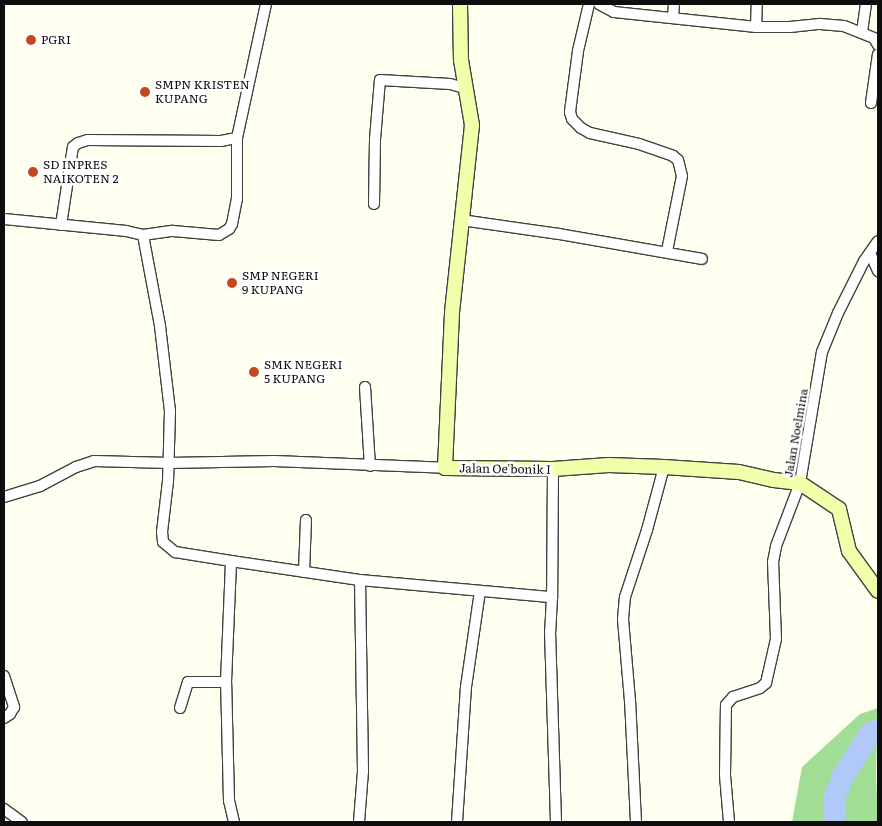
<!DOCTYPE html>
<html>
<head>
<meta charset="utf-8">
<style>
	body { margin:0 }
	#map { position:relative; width:882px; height:826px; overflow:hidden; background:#feffef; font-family:Literata,serif }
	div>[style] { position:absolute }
	.forest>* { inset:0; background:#a1dd95 }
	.river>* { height:22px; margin:-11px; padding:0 11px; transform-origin:11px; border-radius:11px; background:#b1c9f9 }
	.roads { filter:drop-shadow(1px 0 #414141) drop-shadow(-1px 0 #414141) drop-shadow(0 1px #414141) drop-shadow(0 -1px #414141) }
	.street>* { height:10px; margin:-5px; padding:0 5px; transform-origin:5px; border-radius:5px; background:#fff }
	.secondary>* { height:14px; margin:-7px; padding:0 7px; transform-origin:7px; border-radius:7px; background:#f0ffaa }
	.dots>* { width:14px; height:14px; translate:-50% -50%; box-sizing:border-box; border:2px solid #fff; border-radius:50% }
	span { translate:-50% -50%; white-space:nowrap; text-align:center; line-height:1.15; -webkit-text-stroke:5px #fff; paint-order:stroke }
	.poi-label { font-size:12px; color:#0e0e0e }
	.left { translate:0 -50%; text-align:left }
	.street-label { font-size:12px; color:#0e0e0e }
	.frame { position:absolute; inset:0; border:5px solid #0e0e0e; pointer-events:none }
</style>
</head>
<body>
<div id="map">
	<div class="forest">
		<div style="clip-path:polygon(878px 708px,876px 774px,878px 822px,792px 822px,802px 767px,860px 714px)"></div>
	</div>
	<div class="river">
		<div style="left:834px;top:822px;width:26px;rotate:-88deg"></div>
		<div style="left:835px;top:796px;width:22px;rotate:-68deg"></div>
		<div style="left:843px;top:776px;width:50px;rotate:-57.3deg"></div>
		<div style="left:870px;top:734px;width:9px;rotate:-27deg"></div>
	</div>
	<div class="roads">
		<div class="street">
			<div style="left:589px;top:4px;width:48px;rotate:103.2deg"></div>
			<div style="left:578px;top:51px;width:62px;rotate:97.5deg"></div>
			<div style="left:570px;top:112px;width:7px;rotate:74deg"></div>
			<div style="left:572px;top:119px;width:13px;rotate:45deg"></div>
			<div style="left:581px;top:128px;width:10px;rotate:29deg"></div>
			<div style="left:590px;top:133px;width:50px;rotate:12.7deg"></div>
			<div style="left:639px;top:144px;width:36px;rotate:19deg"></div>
			<div style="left:673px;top:156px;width:6px;rotate:39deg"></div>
			<div style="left:678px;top:160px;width:16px;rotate:76deg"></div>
			<div style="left:682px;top:176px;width:76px;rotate:101.3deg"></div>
			<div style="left:599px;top:4px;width:17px;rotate:28deg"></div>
			<div style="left:614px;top:12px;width:143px;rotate:6deg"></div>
			<div style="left:756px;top:27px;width:34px"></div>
			<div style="left:790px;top:27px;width:30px;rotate:-6deg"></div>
			<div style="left:820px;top:24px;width:24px;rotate:5deg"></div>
			<div style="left:844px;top:26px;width:32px;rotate:22deg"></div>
			<div style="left:874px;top:38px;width:8px;rotate:60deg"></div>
			<div style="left:673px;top:18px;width:14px;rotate:-86deg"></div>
			<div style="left:756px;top:27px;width:23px;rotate:-88deg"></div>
			<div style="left:862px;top:32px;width:28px;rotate:-82deg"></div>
			<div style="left:871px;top:103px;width:49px;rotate:-81.9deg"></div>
			<div style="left:374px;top:204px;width:65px;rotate:-89.1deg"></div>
			<div style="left:375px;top:139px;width:59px;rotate:-85.2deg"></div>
			<div style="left:380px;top:80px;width:70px;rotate:3.3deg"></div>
			<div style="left:450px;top:84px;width:16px;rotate:15deg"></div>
			<div style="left:4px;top:219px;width:123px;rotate:5.6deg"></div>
			<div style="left:126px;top:231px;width:17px;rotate:13deg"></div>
			<div style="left:143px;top:235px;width:93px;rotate:79.4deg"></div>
			<div style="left:160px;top:326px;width:86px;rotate:83.3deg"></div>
			<div style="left:170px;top:411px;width:70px;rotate:91.6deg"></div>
			<div style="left:168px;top:481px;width:51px;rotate:96.7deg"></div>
			<div style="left:162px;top:532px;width:10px;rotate:84deg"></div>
			<div style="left:163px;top:542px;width:16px;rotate:40deg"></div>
			<div style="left:175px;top:552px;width:57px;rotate:9.1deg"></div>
			<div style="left:461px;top:220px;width:99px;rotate:8.1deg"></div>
			<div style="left:559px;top:234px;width:145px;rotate:9.9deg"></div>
			<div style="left:61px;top:225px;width:79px;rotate:-81.3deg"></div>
			<div style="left:73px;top:147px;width:6px;rotate:-39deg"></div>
			<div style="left:78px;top:143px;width:10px;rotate:-17deg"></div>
			<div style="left:88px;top:140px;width:133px;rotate:0.4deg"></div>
			<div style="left:221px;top:141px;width:16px;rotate:-11deg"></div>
			<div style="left:237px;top:138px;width:137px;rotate:-77.8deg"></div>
			<div style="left:143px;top:235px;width:30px;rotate:-8deg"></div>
			<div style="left:173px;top:231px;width:46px;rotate:5deg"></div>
			<div style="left:219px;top:235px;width:12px;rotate:-31deg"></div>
			<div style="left:229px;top:229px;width:6px;rotate:-59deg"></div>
			<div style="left:232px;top:224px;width:25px;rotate:-79deg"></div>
			<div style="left:237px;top:199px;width:61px;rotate:-90deg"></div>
			<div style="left:870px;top:253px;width:20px;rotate:66deg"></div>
			<div style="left:365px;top:387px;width:79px;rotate:86.4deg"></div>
			<div style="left:553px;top:469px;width:128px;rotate:90.4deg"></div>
			<div style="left:552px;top:597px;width:34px;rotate:93deg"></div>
			<div style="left:550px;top:631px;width:191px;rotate:88.2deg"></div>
			<div style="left:4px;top:497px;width:38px;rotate:-17deg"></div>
			<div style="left:40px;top:486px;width:41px;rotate:-27.8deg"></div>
			<div style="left:76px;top:467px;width:19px;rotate:-18deg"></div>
			<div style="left:94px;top:461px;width:75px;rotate:1.5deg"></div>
			<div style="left:169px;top:463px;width:105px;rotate:-1.1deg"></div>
			<div style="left:274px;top:461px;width:171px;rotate:2.3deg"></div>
			<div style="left:304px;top:572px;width:52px;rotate:-87.8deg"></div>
			<div style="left:4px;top:676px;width:33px;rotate:72deg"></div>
			<div style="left:14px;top:707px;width:8px;rotate:120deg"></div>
			<div style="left:10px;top:714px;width:7px;rotate:146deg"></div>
			<div style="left:180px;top:708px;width:27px;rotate:-73deg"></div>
			<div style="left:188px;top:682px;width:38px"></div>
			<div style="left:4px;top:809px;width:22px;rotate:36deg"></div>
			<div style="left:234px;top:822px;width:22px;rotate:-103deg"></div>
			<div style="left:229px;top:801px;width:119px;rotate:-91.4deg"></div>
			<div style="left:226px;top:682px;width:121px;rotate:-87.6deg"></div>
			<div style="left:231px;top:561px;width:130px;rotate:8.4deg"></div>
			<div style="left:360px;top:580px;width:193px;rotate:5.1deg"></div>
			<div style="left:359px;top:822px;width:51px;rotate:-85.5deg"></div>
			<div style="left:363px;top:771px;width:191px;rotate:-90.9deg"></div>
			<div style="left:457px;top:822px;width:135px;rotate:-86.2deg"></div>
			<div style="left:466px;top:687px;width:97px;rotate:-81.7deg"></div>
			<div style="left:636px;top:822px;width:121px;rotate:-92.8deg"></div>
			<div style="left:630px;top:701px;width:82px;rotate:-94.9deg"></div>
			<div style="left:623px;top:619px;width:22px;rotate:-85deg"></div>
			<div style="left:625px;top:597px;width:71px;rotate:-71.8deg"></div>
			<div style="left:647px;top:530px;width:65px;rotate:-74.9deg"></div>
			<div style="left:729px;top:822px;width:47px;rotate:-94.9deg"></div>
			<div style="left:725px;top:775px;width:70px;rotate:-89.2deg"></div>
			<div style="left:726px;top:705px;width:11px;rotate:-49deg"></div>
			<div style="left:733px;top:697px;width:28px;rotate:-18deg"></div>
			<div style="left:760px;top:688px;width:8px;rotate:-40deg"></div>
			<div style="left:766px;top:683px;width:45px;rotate:-77.2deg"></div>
			<div style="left:776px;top:639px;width:77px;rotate:-92.2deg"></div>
			<div style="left:773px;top:562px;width:16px;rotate:-79deg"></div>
			<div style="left:776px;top:546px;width:67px;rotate:-69.1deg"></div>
			<div style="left:800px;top:483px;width:133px;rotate:-80.5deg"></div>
			<div style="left:822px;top:352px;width:42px;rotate:-67.7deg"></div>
			<div style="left:838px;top:313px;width:58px;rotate:-63.4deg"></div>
			<div style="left:864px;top:261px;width:24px;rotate:-55deg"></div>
		</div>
		<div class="secondary">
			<div style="left:460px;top:4px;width:56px;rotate:89deg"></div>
			<div style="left:461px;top:60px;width:66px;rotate:80.4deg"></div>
			<div style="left:472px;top:125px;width:189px;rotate:96.1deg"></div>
			<div style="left:452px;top:313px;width:155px;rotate:92.6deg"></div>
			<div style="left:445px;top:468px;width:108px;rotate:0.5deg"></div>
			<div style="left:553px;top:469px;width:56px;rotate:-4.1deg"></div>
			<div style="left:609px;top:465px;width:55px;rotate:2.1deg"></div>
			<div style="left:664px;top:467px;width:75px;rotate:3.8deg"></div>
			<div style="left:739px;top:472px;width:36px;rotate:13deg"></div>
			<div style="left:774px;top:480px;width:26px;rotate:7deg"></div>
			<div style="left:800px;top:483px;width:47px;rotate:33.7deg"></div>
			<div style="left:839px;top:509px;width:43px;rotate:76.6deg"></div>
			<div style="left:849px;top:551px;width:49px;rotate:54.1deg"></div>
		</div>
	</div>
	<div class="dots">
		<div style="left:31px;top:40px;background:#c5471f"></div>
		<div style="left:145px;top:92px;background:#c5471f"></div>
		<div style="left:33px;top:172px;background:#c5471f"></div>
		<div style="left:232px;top:283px;background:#c5471f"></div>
		<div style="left:254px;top:372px;background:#c5471f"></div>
	</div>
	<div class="poi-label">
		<span class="left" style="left:41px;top:40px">PGRI</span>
		<span class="left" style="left:155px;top:92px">SMPN KRISTEN<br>KUPANG</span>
		<span class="left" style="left:43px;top:172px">SD INPRES<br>NAIKOTEN 2</span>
		<span class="left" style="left:242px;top:283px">SMP NEGERI<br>9 KUPANG</span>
		<span class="left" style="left:264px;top:372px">SMK NEGERI<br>5 KUPANG</span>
	</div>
	<div class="street-label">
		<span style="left:796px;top:433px;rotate:-80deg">Jalan Noelmina</span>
		<span style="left:505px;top:469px;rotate:1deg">Jalan Oe'bonik I</span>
	</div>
	<div class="frame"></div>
</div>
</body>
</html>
